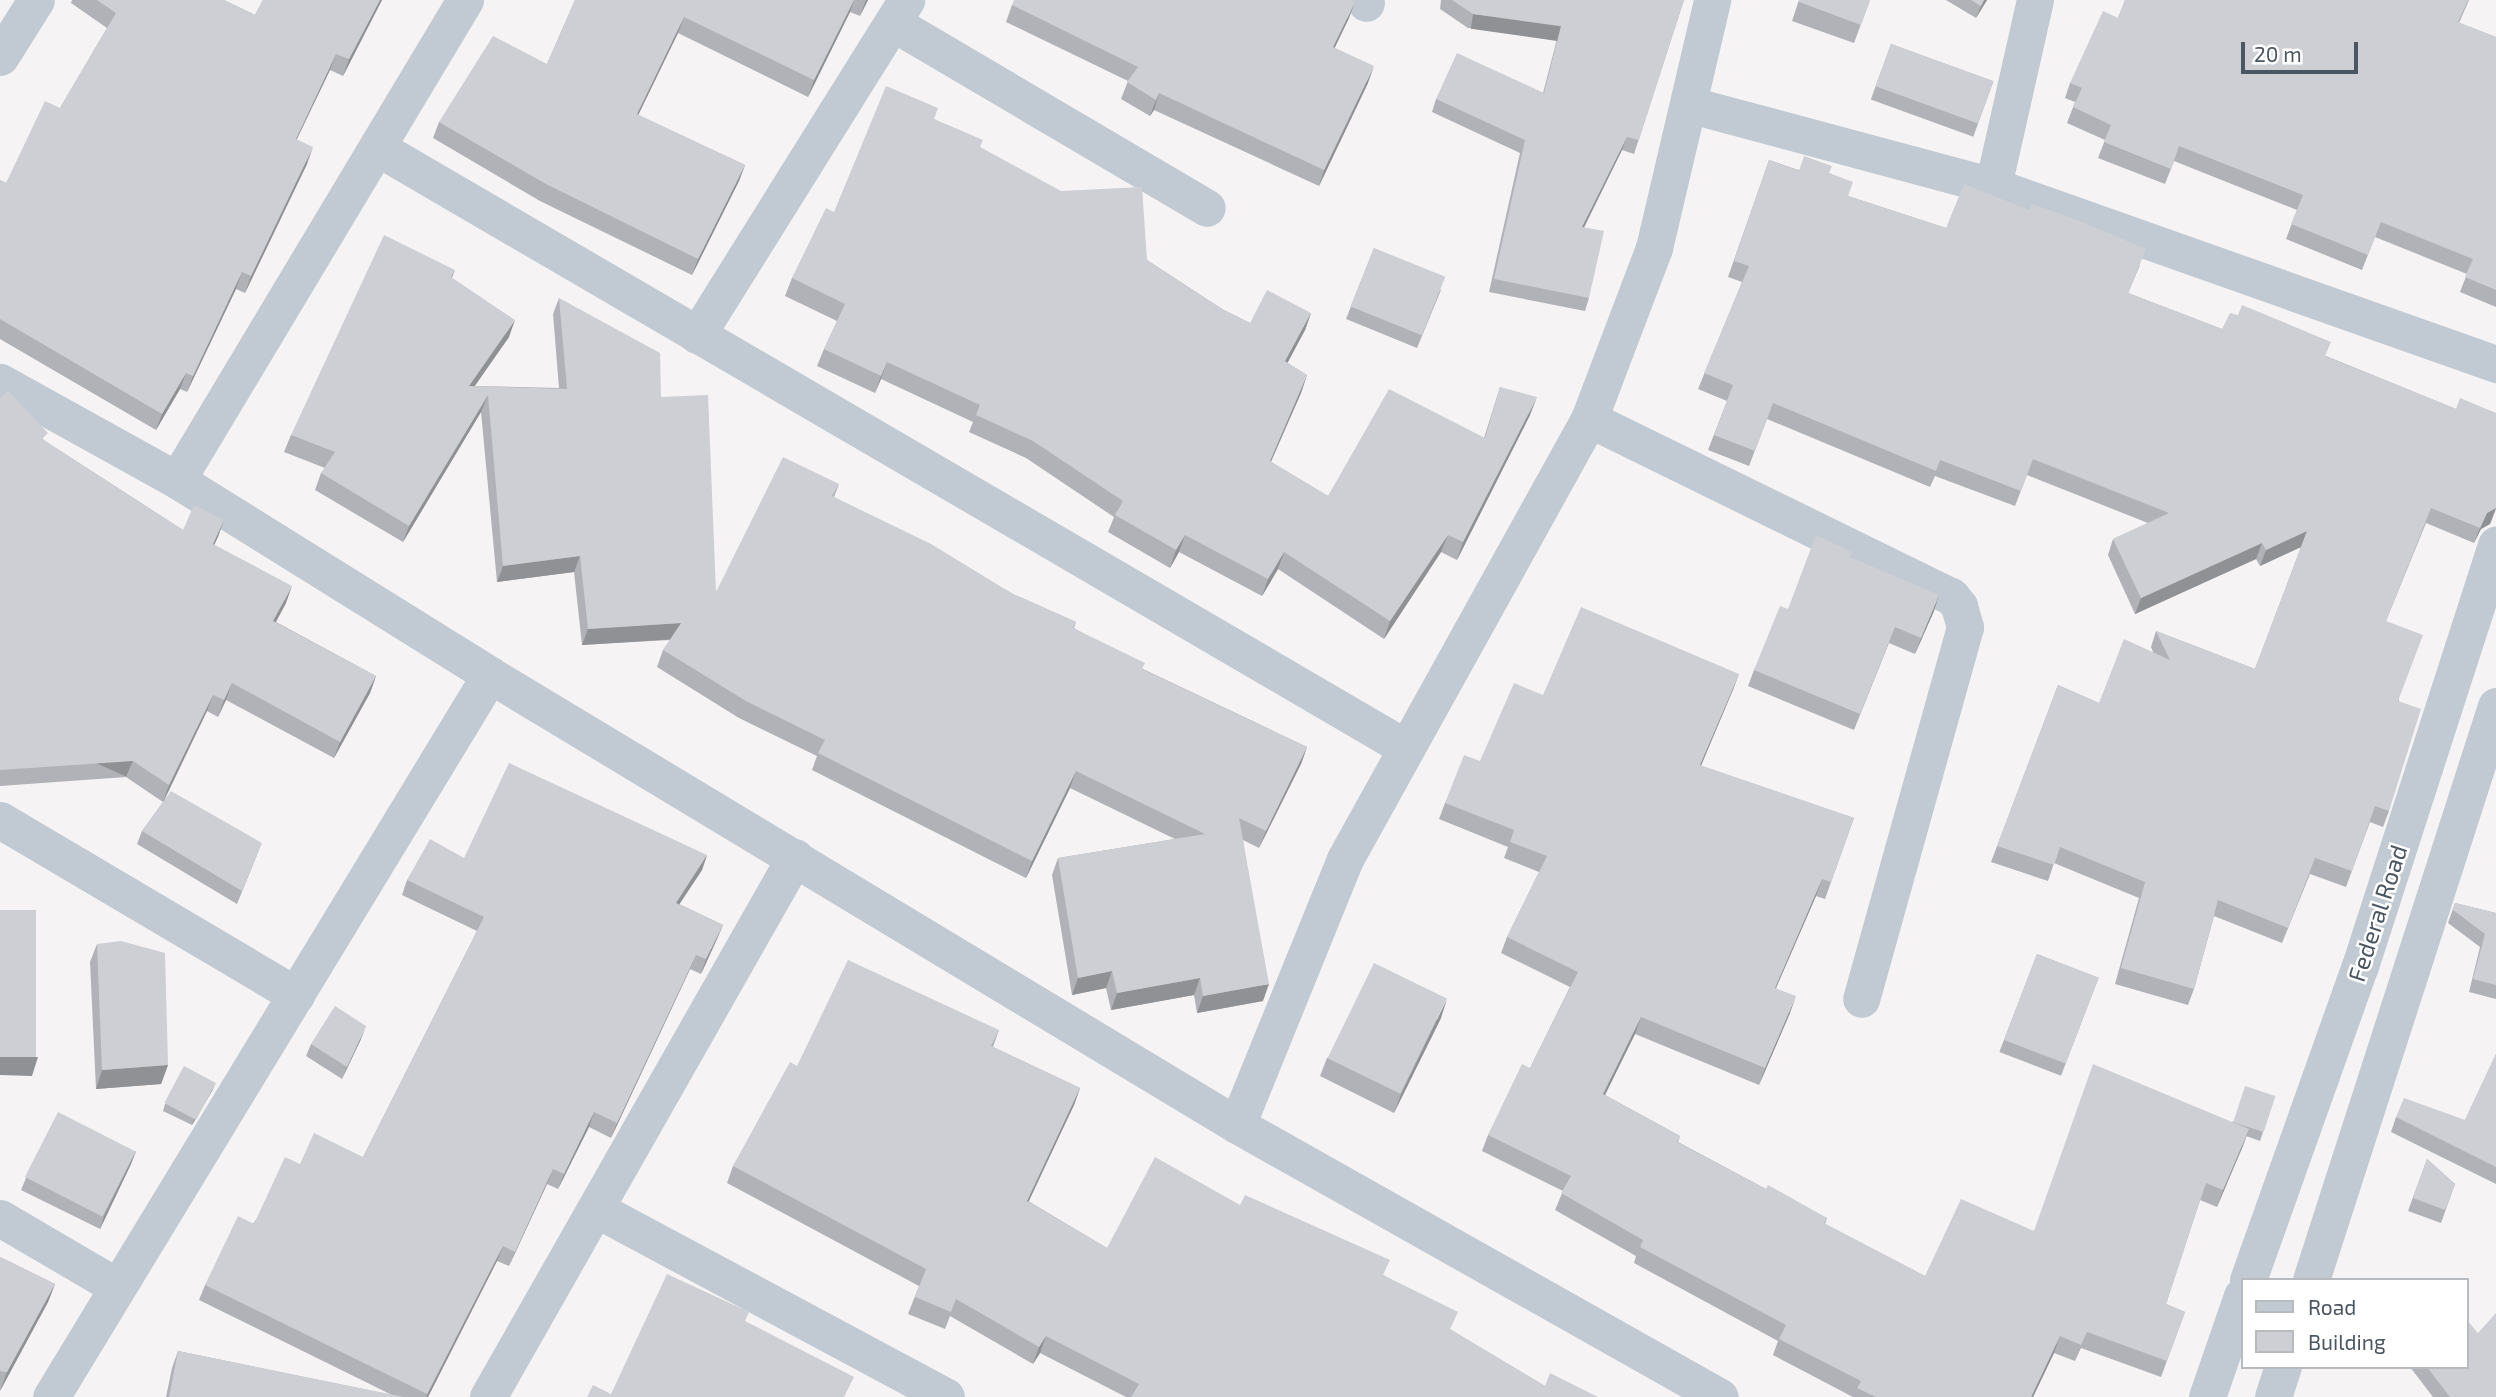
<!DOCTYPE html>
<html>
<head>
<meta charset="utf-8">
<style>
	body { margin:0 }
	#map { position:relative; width:2496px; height:1397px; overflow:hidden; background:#f5f3f3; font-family:"Exo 2",sans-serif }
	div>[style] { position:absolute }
	.street>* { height:37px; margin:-18.5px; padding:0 18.5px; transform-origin:18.5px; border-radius:18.5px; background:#c1cad2 }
	.wall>* { inset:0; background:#b0b2b7; transform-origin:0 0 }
	.shaded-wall>* { inset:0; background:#909195; transform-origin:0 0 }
	.building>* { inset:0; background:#cdcfd5; transform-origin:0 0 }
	span { translate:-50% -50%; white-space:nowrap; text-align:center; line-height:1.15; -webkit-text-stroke:5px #fff; paint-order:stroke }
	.street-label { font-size:24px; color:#4a5661 }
	.legend { position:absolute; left:2241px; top:1278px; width:228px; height:91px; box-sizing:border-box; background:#fff; border:2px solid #b7bbc0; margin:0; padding:9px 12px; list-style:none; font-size:21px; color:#4a5661 }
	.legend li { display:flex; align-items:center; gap:14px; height:35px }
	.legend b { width:35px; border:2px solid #b7bbc0 }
	.scale { position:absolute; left:2241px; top:42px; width:117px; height:32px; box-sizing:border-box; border:4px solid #4a5661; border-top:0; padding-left:9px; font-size:21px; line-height:24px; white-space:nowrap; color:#4a5661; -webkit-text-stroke:5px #fff; paint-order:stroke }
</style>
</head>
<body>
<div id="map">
	<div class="street">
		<div style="left:1365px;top:0;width:3px;rotate:72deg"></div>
		<div style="left:893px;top:23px;width:364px;rotate:30.5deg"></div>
		<div style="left:0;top:57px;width:67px;rotate:-57.7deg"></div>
		<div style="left:1691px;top:105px;width:313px;rotate:15deg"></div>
		<div style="left:1993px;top:186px;width:534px;rotate:19.49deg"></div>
		<div style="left:378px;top:148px;width:1187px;rotate:30.26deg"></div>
		<div style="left:1993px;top:186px;width:191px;rotate:-77.3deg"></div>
		<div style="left:697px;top:335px;width:395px;rotate:-58deg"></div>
		<div style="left:0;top:382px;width:202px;rotate:29deg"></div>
		<div style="left:177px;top:480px;width:369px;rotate:31.9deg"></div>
		<div style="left:1589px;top:419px;width:403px;rotate:26.1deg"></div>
		<div style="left:1951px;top:596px;width:13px;rotate:51deg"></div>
		<div style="left:1959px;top:606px;width:22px;rotate:74deg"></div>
		<div style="left:1965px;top:627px;width:386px;rotate:105.6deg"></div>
		<div style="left:177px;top:480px;width:560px;rotate:-59.04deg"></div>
		<div style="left:0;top:820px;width:344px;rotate:30.6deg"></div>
		<div style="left:1237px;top:1125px;width:287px;rotate:-67.9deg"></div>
		<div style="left:1345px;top:859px;width:503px;rotate:-60.99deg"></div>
		<div style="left:1589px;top:419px;width:183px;rotate:-69.2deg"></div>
		<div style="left:1654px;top:248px;width:255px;rotate:-76.8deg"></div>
		<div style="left:596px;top:1209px;width:397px;rotate:28.2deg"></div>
		<div style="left:0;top:1218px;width:134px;rotate:30.4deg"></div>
		<div style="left:2248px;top:1280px;width:333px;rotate:-70.4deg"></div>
		<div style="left:2360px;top:966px;width:443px;rotate:-72.1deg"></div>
		<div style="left:2311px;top:1280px;width:603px;rotate:-72.14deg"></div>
		<div style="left:51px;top:1397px;width:845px;rotate:-58.7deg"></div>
		<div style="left:490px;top:675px;width:872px;rotate:31.07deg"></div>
		<div style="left:1237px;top:1125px;width:554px;rotate:29.39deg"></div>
		<div style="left:488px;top:1397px;width:621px;rotate:-60.38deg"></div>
		<div style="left:2207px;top:1397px;width:107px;rotate:-70.9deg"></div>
		<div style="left:2273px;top:1397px;width:32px;rotate:-72deg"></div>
	</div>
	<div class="wall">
		<div style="clip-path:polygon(72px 0,224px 0,255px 15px,263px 0,382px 0,343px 76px,330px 70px,297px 139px,307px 164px,245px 293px,236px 289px,187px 392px,180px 389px,156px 430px,0 339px,0 180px,6px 183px,60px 108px,107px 28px,71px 3px)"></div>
		<div style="clip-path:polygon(575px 0,868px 0,860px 16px,850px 12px,808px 97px,678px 33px,638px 115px,745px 165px,739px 181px,692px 275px,540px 201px,433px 138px,439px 122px,547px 64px)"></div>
		<div style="clip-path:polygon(1441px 0,1684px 0,1634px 154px,1622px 150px,1584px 228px,1589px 298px,1585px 311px,1489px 292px,1520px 153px,1432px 112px,1436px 99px,1543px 93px,1557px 39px,1468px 28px,1440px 9px)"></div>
		<div style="clip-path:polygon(1799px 0,1870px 0,1854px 43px,1792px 21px)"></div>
		<div style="clip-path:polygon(1946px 0,1987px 0,1976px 18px)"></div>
		<div style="clip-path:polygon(2125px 0,2469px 0,2459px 23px,2496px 37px,2496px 307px,2460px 292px,2467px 274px,2375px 237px,2362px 270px,2286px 239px,2297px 210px,2174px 161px,2165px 184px,2098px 158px,2105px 140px,2067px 123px,2075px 102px,2065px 98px,2070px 83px,2118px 18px)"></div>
		<div style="clip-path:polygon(1012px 5px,1349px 18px,1334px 48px,1368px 83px,1319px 186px,1154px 110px,1150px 116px,1121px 99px,1128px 81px,1006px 22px)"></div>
		<div style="left:1891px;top:44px;width:109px;height:59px;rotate:20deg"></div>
		<div style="clip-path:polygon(934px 119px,980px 147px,1147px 260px,1222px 309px,1250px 323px,1311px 313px,1305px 330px,1287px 363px,1307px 375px,1301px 393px,1271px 462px,1328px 496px,1484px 438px,1500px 387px,1530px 415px,1457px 560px,1441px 552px,1384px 639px,1278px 569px,1262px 596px,1179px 552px,1170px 568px,1108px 532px,1114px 517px,1026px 458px,969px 432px,973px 422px,881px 379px,875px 393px,817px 366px,824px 349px,837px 321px,785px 296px,792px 278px)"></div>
		<div style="clip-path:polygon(1769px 160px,1798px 170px,1829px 173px,1848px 196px,1946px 228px,2140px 265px,2128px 293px,2222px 329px,2326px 356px,2456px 409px,2496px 413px,2496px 509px,2490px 524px,2481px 529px,2474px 543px,2426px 523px,2386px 621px,2399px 701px,2389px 811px,2383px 827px,2370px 822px,2346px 887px,2310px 874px,2282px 943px,2214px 916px,2194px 989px,2188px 1005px,2115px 984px,2139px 898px,2054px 863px,2048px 881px,1991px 862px,2058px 685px,2099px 703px,2153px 652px,2151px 647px,2156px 631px,2255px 669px,2301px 547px,2260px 566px,2256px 559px,2135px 614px,2108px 555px,2113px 539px,2148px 523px,2027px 475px,2015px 506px,1935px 476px,1930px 487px,1767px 419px,1749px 466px,1708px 450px,1727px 401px,1698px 389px,1742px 282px,1728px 277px)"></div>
		<div style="clip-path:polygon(1374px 248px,1441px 290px,1417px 348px,1346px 319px)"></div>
		<div style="clip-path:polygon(455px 270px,452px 278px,509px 337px,474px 386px,559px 388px,553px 314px,559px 298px,661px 397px,716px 592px,839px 484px,834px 497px,1013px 594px,1076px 622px,1074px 628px,1143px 669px,1307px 747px,1301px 764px,1259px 848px,1243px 840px,1263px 1001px,1197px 1013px,1194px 995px,1111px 1010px,1106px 988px,1072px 995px,1052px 875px,1058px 858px,1175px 839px,1070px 788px,1026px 878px,812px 770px,817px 756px,739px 718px,657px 667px,663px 650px,670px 640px,582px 645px,574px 572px,497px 582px,481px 412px,403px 542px,315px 490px,321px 473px,325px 468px,284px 452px,291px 435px)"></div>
		<div style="clip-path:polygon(0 398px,45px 441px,183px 530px,224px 520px,214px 545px,286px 603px,276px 622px,376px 676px,370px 693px,334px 758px,226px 700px,218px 717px,207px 711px,165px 799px,257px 855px,237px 904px,137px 844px,142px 831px,163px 802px,126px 777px,0 786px)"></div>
		<div style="clip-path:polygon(1850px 557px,1934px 611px,1915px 654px,1889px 643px,1854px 730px,1748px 686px,1754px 670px,1788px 609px)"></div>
		<div style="clip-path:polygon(1739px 674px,1701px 766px,1854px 818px,1825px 899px,1816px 896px,1776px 988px,1790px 1013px,1759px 1085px,1635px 1034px,1605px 1095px,1680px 1136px,1678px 1142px,1766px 1189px,1827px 1218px,1825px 1224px,1925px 1276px,2033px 1231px,2232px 1122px,2275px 1096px,2260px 1141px,2246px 1136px,2217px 1207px,2200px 1200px,2166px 1304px,2185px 1312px,2161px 1377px,2081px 1348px,2075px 1361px,2054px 1353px,2033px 1397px,1853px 1397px,1773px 1355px,1778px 1341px,1634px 1263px,1636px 1256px,1555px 1210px,1563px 1191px,1482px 1151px,1488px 1135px,1530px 1068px,1570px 987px,1501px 953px,1507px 937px,1539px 872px,1504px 858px,1508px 847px,1439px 819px,1445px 803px,1480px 761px,1543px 695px)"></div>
		<div style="clip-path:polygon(707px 855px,702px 870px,679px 904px,723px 925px,717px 939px,701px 974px,690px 969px,611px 1138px,589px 1127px,558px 1189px,547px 1184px,509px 1266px,497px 1261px,428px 1397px,166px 1397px,172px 1368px,178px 1351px,392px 1395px,199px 1300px,205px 1285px,300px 1164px,363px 1157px,477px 931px,402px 895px,407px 880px,464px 858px)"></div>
		<div style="clip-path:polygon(2455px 903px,2496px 913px,2496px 999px,2469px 992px,2480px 947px,2448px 923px)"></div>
		<div style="clip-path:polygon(97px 944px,168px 1065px,161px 1084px,96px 1089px,90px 962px)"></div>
		<div style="left:2037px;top:954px;width:66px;height:105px;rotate:21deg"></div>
		<div style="clip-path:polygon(1441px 1018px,1394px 1113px,1320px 1076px,1327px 1058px)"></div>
		<div style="clip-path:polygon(999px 1030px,993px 1047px,1080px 1088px,1074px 1105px,1028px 1201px,1107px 1248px,1240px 1205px,1385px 1276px,1451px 1330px,1545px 1386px,1598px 1397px,1126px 1397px,1040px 1353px,1033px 1364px,950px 1316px,945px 1329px,908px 1314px,919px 1286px,727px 1183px,733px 1166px,797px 1066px)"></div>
		<div style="clip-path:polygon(361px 1039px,342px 1079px,306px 1056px,311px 1044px)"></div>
		<div style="clip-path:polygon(2496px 1054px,2496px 1184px,2391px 1132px,2396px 1117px,2465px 1120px)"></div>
		<div style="clip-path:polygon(213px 1089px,192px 1125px,163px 1111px,165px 1104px)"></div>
		<div style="clip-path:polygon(136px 1151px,131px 1164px,100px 1229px,21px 1190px,26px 1178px)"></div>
		<div style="clip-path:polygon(2427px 1159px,2455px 1184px,2441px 1223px,2408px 1211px)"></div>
		<div style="clip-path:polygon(0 1257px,55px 1284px,48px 1302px,0 1391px)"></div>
		<div style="clip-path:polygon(2478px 1333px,2496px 1397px,2433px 1397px,2410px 1367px,2466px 1367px)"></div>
	</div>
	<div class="shaded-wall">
		<div style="clip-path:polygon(380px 0,382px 0,343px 76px,349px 59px)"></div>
		<div style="clip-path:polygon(854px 0,850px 12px,808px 97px,814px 80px)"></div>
		<div style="clip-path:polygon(866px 0,868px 0,860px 16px)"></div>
		<div style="clip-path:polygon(1984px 0,1987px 0,1976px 18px,1981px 6px)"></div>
		<div style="clip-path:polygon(1355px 2px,1349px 18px,1327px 64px,1333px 47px)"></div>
		<div style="left:1473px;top:14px;width:89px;height:15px;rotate:8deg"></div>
		<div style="clip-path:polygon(684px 17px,678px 33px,631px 130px,637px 114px)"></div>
		<div style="clip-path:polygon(336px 54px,330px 70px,289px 155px,296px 139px)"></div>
		<div style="clip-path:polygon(1374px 66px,1368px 83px,1319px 186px,1324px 170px)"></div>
		<div style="clip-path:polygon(1159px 93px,1154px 110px,1150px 116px,1156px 100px)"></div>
		<div style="clip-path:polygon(1627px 137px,1622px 150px,1577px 241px,1582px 227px)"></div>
		<div style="clip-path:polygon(313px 147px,307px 164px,245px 293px,251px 276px)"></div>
		<div style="clip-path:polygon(745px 165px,739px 181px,692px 275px,698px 259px)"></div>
		<div style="clip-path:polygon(242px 272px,236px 289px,187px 392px,193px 376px)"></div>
		<div style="clip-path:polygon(1311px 313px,1305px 330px,1279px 379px,1285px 361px)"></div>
		<div style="clip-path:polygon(515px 320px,509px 337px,463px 403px,469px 386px)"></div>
		<div style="clip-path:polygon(887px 362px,881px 379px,875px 393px,881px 376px)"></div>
		<div style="clip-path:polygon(186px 373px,180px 389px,156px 430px,162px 414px)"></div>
		<div style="clip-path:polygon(1307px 375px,1301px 393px,1263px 479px,1270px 461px)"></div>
		<div style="clip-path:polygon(488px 395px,481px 412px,403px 542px,409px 526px)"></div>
		<div style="clip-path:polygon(1537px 397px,1530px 415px,1457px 560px,1463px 542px)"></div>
		<div style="clip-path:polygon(2496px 508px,2490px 524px,2481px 529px,2474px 543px,2480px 528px,2487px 513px)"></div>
		<div style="clip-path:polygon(224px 520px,218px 537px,207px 560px,213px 544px)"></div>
		<div style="clip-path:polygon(2307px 531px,2301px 547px,2260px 566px,2266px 550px)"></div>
		<div style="clip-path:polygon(1185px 535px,1179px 552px,1170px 568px,1176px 550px)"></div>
		<div style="clip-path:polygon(1448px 535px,1441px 552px,1384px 639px,1390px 621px)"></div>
		<div style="clip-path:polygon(2262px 543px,2256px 559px,2135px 614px,2141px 598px)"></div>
		<div style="clip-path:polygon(1284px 552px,1278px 569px,1262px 596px,1268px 579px)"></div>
		<div style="clip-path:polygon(580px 556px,574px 572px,497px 582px,503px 566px)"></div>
		<div style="clip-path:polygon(292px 586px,286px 603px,267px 638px,273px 621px)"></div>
		<div style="clip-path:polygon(1939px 595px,1934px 611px,1915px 654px,1921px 638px)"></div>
		<div style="clip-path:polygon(681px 623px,675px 639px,582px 645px,588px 629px)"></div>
		<div style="clip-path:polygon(1739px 674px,1733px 690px,1694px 782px,1700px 765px)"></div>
		<div style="clip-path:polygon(376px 676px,370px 693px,334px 758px,340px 742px)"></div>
		<div style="clip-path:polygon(232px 683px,226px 700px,218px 717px,224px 700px)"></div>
		<div style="clip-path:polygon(213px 695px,207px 711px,163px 802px,169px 785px)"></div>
		<div style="clip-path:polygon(1307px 747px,1301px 764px,1259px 848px,1266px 831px)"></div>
		<div style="left:133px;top:761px;width:17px;height:133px;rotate:114deg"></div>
		<div style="clip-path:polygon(1076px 771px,1070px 788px,1026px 878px,1032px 861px)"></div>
		<div style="clip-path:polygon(707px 855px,702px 870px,671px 917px,676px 903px)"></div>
		<div style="clip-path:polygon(1822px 879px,1816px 896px,1769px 1004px,1775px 988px)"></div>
		<div style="clip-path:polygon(723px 925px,717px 939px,701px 974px,706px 959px)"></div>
		<div style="clip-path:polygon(696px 955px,690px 969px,611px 1138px,617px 1123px)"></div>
		<div style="clip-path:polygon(1112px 971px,1106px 988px,1072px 995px,1078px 978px)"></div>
		<div style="clip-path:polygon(1200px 978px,1194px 995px,1111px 1010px,1117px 993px)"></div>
		<div style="clip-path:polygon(1269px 984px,1263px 1001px,1197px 1013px,1203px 996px)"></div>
		<div style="clip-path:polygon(1796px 996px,1790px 1013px,1759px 1085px,1765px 1068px)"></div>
		<div style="clip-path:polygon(1447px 999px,1441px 1018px,1394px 1113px,1401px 1094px)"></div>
		<div style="clip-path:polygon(1641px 1017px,1635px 1034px,1597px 1111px,1603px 1094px)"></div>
		<div style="clip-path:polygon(366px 1026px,361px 1039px,342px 1079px,347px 1067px)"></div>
		<div style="clip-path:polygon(0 1057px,38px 1057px,32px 1076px,0 1075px)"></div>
		<div style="clip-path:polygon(168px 1065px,161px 1084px,96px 1089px,102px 1070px)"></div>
		<div style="clip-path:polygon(216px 1083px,213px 1089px,192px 1125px,194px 1119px)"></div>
		<div style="clip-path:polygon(1080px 1088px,1074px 1105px,1021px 1218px,1027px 1201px)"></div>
		<div style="clip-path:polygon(594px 1112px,589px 1127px,558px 1189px,564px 1174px)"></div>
		<div style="clip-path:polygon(2249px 1129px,2243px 1146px,2217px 1207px,2223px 1190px)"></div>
		<div style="clip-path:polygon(136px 1151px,131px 1164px,100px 1229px,104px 1216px)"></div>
		<div style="clip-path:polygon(553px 1169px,547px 1184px,509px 1266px,515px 1252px)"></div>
		<div style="clip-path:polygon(503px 1246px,497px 1261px,428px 1397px,426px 1397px)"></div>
		<div style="clip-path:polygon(55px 1284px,48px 1302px,0 1391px,7px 1372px)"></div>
		<div style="clip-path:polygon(1046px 1336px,1040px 1353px,1033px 1364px,1039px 1347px)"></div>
		<div style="clip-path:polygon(2060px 1336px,2054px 1353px,2033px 1397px,2031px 1397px)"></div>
	</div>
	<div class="building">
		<div style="clip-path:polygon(97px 0,224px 0,255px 15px,263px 0,380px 0,349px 59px,336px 54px,296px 139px,313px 147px,251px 276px,242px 272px,193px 376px,186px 373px,162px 414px,0 319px,0 180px,6px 183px,45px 101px,60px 108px,116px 13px)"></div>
		<div style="clip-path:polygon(575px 0,854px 0,814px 80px,684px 17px,637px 114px,745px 165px,698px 259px,546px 184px,439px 122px,493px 36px,547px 64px)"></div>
		<div style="clip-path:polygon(1014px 0,1351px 0,1355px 2px,1333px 47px,1374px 66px,1324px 170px,1159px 93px,1156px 100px,1127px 82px,1138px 67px,1012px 5px)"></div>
		<div style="clip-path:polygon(1452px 0,1684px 0,1639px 140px,1627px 137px,1582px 227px,1604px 231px,1589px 298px,1494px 279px,1525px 140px,1436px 99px,1457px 53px,1544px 93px,1561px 26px,1473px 14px)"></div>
		<div style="clip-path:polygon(1799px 0,1870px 0,1861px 25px,1799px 2px)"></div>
		<div style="clip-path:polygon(1971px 0,1984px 0,1981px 6px)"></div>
		<div style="clip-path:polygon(2125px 0,2468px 0,2458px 22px,2496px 37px,2496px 290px,2465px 277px,2473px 259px,2381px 222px,2368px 255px,2291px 224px,2303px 195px,2179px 146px,2171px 169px,2104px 142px,2111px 125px,2073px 107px,2082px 88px,2070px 83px,2103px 11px,2118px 18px)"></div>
		<div style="left:1891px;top:44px;width:109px;height:45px;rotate:20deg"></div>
		<div style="clip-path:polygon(886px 86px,938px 108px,934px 119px,983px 140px,980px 147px,1061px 191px,1142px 187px,1147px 260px,1222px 309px,1250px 323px,1267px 290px,1311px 313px,1285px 361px,1307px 375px,1270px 461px,1328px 496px,1389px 389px,1485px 438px,1500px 387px,1537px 397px,1463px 542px,1448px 535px,1390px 621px,1284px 552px,1268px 579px,1185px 535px,1176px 550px,1115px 515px,1123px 501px,1033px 441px,976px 415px,980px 405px,887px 362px,881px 376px,824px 349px,845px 304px,792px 278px,826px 208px,834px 212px)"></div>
		<div style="clip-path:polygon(1804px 156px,1832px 166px,1829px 173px,1853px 182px,1848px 196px,1946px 228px,1964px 184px,2029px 210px,2032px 204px,2080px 221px,2146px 249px,2128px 293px,2222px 329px,2230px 313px,2238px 315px,2242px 305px,2331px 342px,2325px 356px,2456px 409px,2460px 398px,2496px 413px,2496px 508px,2487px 513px,2480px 528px,2431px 508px,2386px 621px,2423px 635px,2398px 701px,2421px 709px,2389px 811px,2375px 806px,2352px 871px,2315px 858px,2288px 928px,2218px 900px,2194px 989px,2121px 968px,2145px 882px,2060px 847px,2054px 865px,1997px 846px,2058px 685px,2099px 703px,2124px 639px,2170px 660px,2156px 631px,2255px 669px,2307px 531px,2266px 550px,2262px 543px,2141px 598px,2113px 539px,2169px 513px,2033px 459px,2021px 491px,1940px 460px,1936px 471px,1773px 403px,1755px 451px,1714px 435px,1733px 385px,1704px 373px,1749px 266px,1734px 261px,1769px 160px,1799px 171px)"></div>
		<div style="clip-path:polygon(384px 235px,455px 270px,451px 277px,515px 320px,469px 386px,567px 389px,559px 298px,660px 353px,661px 397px,708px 395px,716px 592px,783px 457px,839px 484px,832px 496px,931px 544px,1013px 594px,1076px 622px,1073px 628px,1145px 663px,1142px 669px,1307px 747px,1266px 831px,1239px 818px,1269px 984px,1203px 996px,1200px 978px,1117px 993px,1112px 971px,1078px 978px,1058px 858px,1205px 834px,1076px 771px,1032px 861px,818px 753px,825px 740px,746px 701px,663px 650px,681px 623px,588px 629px,580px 556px,503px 566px,488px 395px,409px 526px,321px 473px,335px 452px,291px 435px)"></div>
		<div style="left:1374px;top:248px;width:77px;height:63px;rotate:22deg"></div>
		<div style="clip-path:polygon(8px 391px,48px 433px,42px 439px,183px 530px,194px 505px,224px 520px,213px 544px,292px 586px,273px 621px,376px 676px,340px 742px,232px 683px,224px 700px,213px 695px,169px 785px,133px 761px,0 770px,0 398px)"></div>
		<div style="clip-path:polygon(1816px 535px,1852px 552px,1850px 557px,1939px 595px,1921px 638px,1895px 627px,1860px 714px,1754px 670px,1780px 606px,1788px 609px)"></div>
		<div style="clip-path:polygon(1581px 607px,1739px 674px,1700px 765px,1854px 818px,1831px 882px,1822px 879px,1775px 988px,1796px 996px,1765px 1068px,1641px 1017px,1603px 1094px,1680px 1136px,1677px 1142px,1766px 1189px,1768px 1185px,1827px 1218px,1824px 1223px,1925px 1276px,1961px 1199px,2034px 1231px,2093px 1064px,2249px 1129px,2223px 1190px,2206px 1183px,2166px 1304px,2185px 1312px,2167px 1361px,2087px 1332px,2081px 1345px,2060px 1336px,2031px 1397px,1876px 1397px,1857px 1388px,1861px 1381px,1779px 1339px,1786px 1325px,1640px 1247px,1643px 1240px,1561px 1193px,1571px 1176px,1488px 1135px,1522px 1064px,1530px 1068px,1578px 972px,1507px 937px,1547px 856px,1510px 842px,1514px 830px,1445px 803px,1464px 755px,1480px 761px,1514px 683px,1543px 695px)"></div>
		<div style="clip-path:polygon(509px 763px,707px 855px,676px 903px,723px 925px,706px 959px,696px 955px,617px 1123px,594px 1112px,564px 1174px,553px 1169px,515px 1252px,503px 1246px,427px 1394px,205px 1285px,238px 1216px,254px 1224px,285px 1157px,300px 1164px,314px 1133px,363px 1157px,484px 917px,407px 880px,430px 839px,464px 858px)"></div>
		<div style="clip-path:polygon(171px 791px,262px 843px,242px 891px,142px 831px)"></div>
		<div style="clip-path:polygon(2455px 903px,2496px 913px,2496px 985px,2473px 979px,2485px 934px,2453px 910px)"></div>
		<div style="left:0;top:910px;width:36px;height:147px"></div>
		<div style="clip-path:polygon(121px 941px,165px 953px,168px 1065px,102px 1070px,97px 944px)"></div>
		<div style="left:2037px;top:954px;width:66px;height:92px;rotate:21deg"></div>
		<div style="clip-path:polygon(848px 960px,999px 1030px,991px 1046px,1080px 1088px,1027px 1201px,1107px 1248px,1155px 1157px,1240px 1205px,1245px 1195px,1390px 1260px,1383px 1275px,1458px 1312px,1450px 1329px,1545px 1386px,1550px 1373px,1598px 1397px,1131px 1397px,1139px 1384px,1046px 1336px,1039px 1347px,956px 1299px,951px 1312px,915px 1297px,926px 1269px,733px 1166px,790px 1062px,797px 1066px)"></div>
		<div style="left:1374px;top:963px;width:81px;height:106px;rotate:26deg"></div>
		<div style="clip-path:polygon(335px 1006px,366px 1026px,347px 1067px,311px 1044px)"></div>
		<div style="clip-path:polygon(2496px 1054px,2496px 1167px,2396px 1117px,2404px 1098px,2465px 1120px)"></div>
		<div style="left:184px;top:1066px;width:36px;height:42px;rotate:28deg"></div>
		<div style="left:2245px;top:1086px;width:32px;height:38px;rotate:18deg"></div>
		<div style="left:58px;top:1112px;width:87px;height:73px;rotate:27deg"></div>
		<div style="clip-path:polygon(2427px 1159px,2455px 1184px,2445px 1210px,2413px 1198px)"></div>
		<div style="clip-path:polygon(0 1257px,55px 1284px,7px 1372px,0 1371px)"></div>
		<div style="clip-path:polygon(667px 1274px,749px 1312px,745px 1321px,854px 1377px,844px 1397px,587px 1397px,593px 1385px,611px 1394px)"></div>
		<div style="clip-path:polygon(2496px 1313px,2496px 1397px,2450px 1397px,2427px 1367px,2466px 1367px,2466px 1319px,2478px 1333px)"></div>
		<div style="clip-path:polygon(178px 1351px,404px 1397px,169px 1397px)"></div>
	</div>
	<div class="street-label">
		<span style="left:2377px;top:913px;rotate:-72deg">Federal Road</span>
	</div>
	<ul class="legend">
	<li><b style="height:9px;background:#c1cad2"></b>Road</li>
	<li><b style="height:19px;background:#cdcfd5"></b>Building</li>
	</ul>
	<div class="scale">20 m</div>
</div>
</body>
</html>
